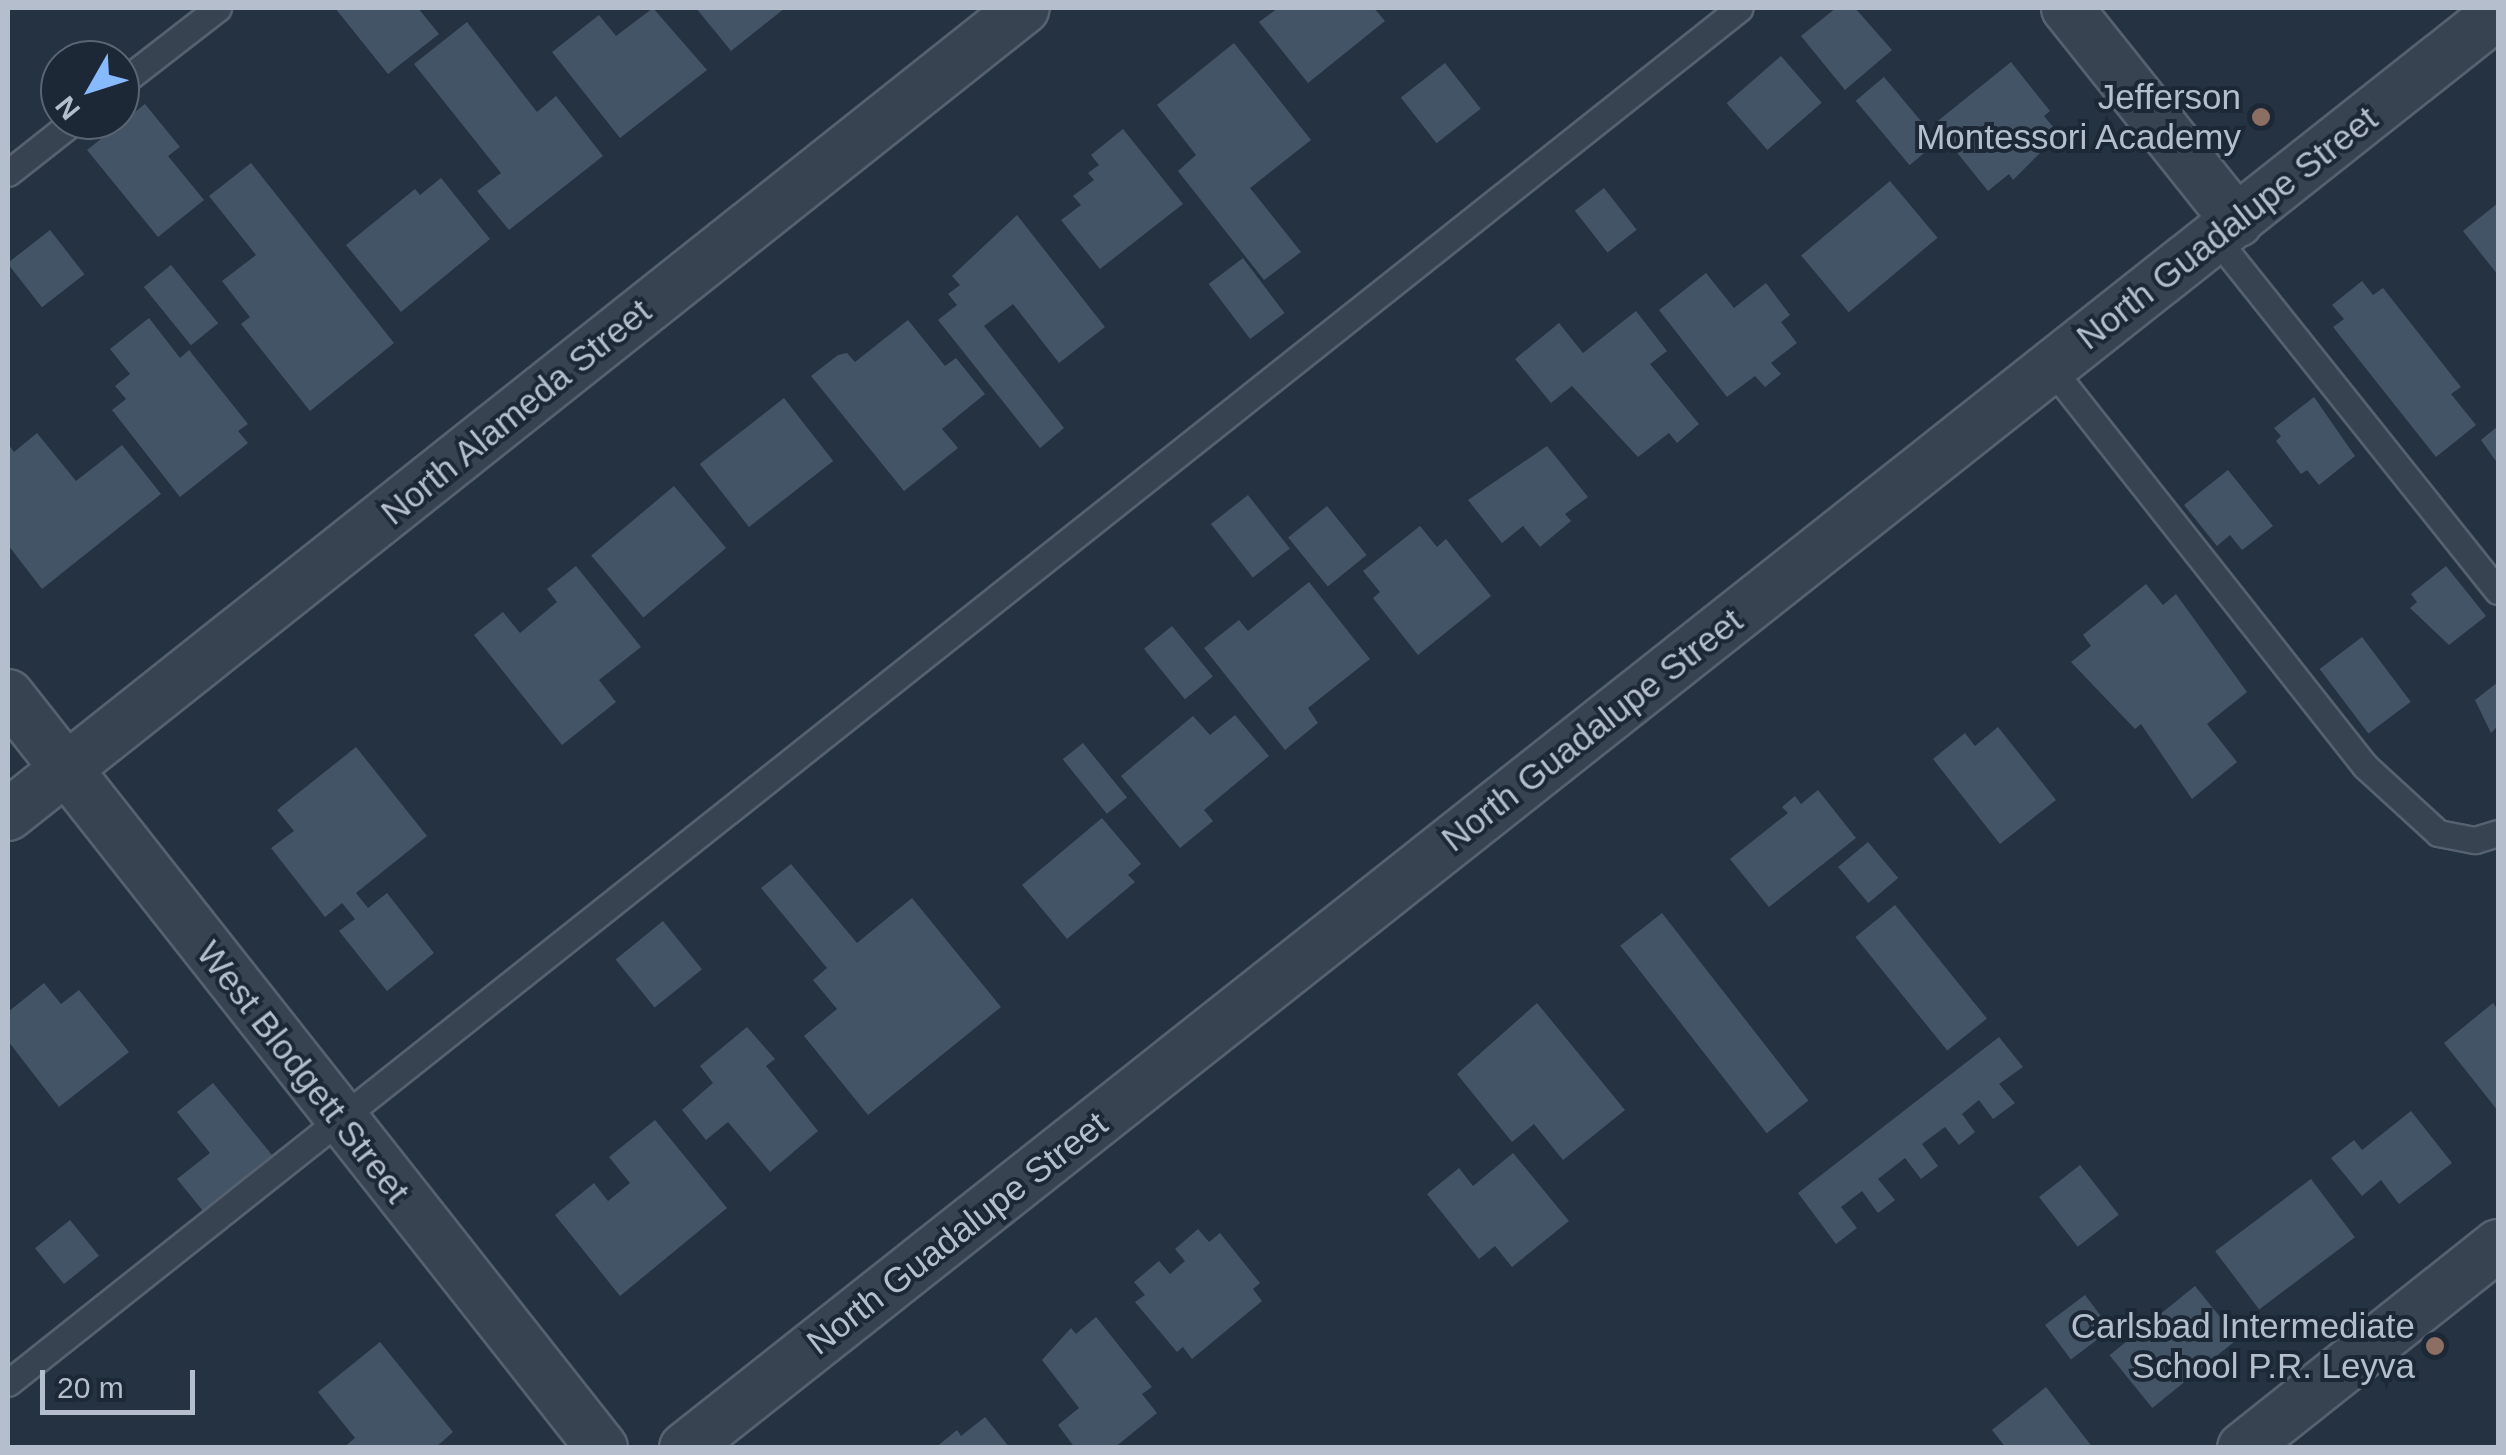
<!DOCTYPE html>
<html>
<head>
<meta charset="utf-8">
<style>
	body { margin:0 }
	#map { position:relative; width:2506px; height:1455px; overflow:hidden; background:#243242; font-family:Arial,sans-serif }
	div>[style] { position:absolute }
	.building>* { inset:0; background:#445467; transform-origin:0 0 }
	.roads { filter:drop-shadow(2px 0 #56616f) drop-shadow(-2px 0 #56616f) drop-shadow(0 2px #56616f) drop-shadow(0 -2px #56616f) }
	.service>* { height:25px; margin:-12.5px; padding:0 12.5px; transform-origin:12.5px; border-radius:12.5px; background:#384352 }
	.minor>* { height:50px; margin:-25px; padding:0 25px; transform-origin:25px; border-radius:25px; background:#384352 }
	.dots>* { width:28px; height:28px; translate:-50% -50%; box-sizing:border-box; border:5px solid #1d2837; border-radius:50% }
	span { translate:-50% -50%; white-space:nowrap; text-align:center; line-height:1.15; -webkit-text-stroke:8px #1d2837; paint-order:stroke }
	.poi-label { font-size:35px; color:#b5becc }
	.right { translate:-100% -50%; text-align:right }
	.street-label { font-size:35px; color:#b5becc }
	.frame { position:absolute; inset:0; border:10px solid #b5becc; pointer-events:none }
	.north { position:absolute; left:40px; top:40px; width:100px; height:100px; box-sizing:border-box; background:#1d2837; border:2px solid #5a6473; border-radius:50%; rotate:231deg; font-size:28px; font-weight:700; line-height:40px; text-align:center; color:#b5becc }
	.north::after { content:''; display:block; margin:auto; width:35px; height:45px; background:#87b9ff; clip-path:polygon(50% 0,100% 100%,50% 72%,0 100%) }
	.scale { position:absolute; left:40px; top:1370px; width:155px; height:45px; box-sizing:border-box; border:5px solid #b5becc; border-top:0; padding-left:12px; font-size:30px; line-height:35px; white-space:nowrap; color:#b5becc; -webkit-text-stroke:8px #1d2837; paint-order:stroke }
</style>
</head>
<body>
<div id="map">
	<div class="building">
		<div style="clip-path:polygon(335px 8px,418px 8px,439px 34px,388px 74px)"></div>
		<div style="clip-path:polygon(653px 8px,707px 70px,620px 138px,552px 52px,599px 15px,616px 36px)"></div>
		<div style="clip-path:polygon(696px 8px,785px 8px,731px 51px)"></div>
		<div style="clip-path:polygon(1278px 8px,1374px 8px,1385px 21px,1308px 83px,1259px 22px)"></div>
		<div style="clip-path:polygon(1836px 8px,1855px 8px,1892px 50px,1845px 90px,1801px 36px)"></div>
		<div style="clip-path:polygon(467px 22px,537px 112px,556px 96px,603px 156px,509px 230px,477px 191px,501px 173px,414px 64px)"></div>
		<div style="clip-path:polygon(1234px 43px,1311px 140px,1250px 188px,1301px 252px,1264px 280px,1178px 171px,1196px 155px,1157px 105px)"></div>
		<div style="left:1781px;top:56px;width:62px;height:72px;rotate:49deg"></div>
		<div style="clip-path:polygon(2011px 62px,2050px 111px,2044px 116px,2059px 134px,2013px 180px,2009px 174px,1988px 191px,1934px 124px)"></div>
		<div style="left:1445px;top:63px;width:58px;height:56px;rotate:52deg"></div>
		<div style="left:1884px;top:77px;width:84px;height:37px;rotate:50deg"></div>
		<div style="clip-path:polygon(145px 104px,180px 147px,168px 156px,204px 200px,158px 237px,87px 150px)"></div>
		<div style="clip-path:polygon(1123px 129px,1183px 204px,1100px 269px,1061px 220px,1081px 205px,1073px 196px,1094px 180px,1088px 173px,1099px 165px,1091px 155px)"></div>
		<div style="clip-path:polygon(251px 163px,394px 343px,310px 411px,241px 324px,250px 317px,222px 281px,256px 255px,209px 196px)"></div>
		<div style="clip-path:polygon(441px 178px,490px 239px,401px 312px,346px 245px,415px 189px,420px 195px)"></div>
		<div style="left:1890px;top:181px;width:74px;height:116px;rotate:50deg"></div>
		<div style="left:1604px;top:188px;width:53px;height:37px;rotate:52deg"></div>
		<div style="clip-path:polygon(2498px 203px,2498px 275px,2463px 231px)"></div>
		<div style="clip-path:polygon(1017px 215px,1105px 327px,1059px 363px,1013px 304px,984px 326px,1064px 428px,1040px 448px,938px 320px,957px 305px,948px 294px,960px 285px,952px 276px)"></div>
		<div style="left:50px;top:230px;width:56px;height:54px;rotate:52deg"></div>
		<div style="left:1243px;top:258px;width:69px;height:43px;rotate:53deg"></div>
		<div style="left:171px;top:265px;width:75px;height:35px;rotate:51deg"></div>
		<div style="clip-path:polygon(1706px 273px,1734px 308px,1766px 283px,1790px 315px,1781px 322px,1797px 343px,1771px 363px,1781px 374px,1765px 387px,1755px 376px,1727px 397px,1659px 310px)"></div>
		<div style="clip-path:polygon(2362px 281px,2373px 295px,2383px 288px,2461px 387px,2451px 394px,2476px 425px,2436px 457px,2333px 327px,2344px 319px,2332px 305px)"></div>
		<div style="clip-path:polygon(1636px 311px,1667px 351px,1650px 364px,1699px 424px,1677px 443px,1669px 433px,1638px 457px,1572px 386px,1551px 403px,1515px 359px,1559px 323px,1583px 353px)"></div>
		<div style="clip-path:polygon(149px 318px,180px 358px,189px 350px,248px 424px,238px 431px,248px 443px,180px 497px,112px 410px,126px 399px,115px 386px,130px 374px,110px 349px)"></div>
		<div style="clip-path:polygon(908px 320px,945px 366px,956px 358px,985px 394px,942px 429px,958px 448px,904px 491px,811px 376px,838px 355px,847px 353px,855px 362px)"></div>
		<div style="clip-path:polygon(2314px 397px,2355px 456px,2319px 485px,2307px 470px,2301px 474px,2276px 441px,2281px 436px,2274px 428px)"></div>
		<div style="left:784px;top:398px;width:80px;height:107px;rotate:52deg"></div>
		<div style="clip-path:polygon(2498px 426px,2498px 464px,2481px 440px)"></div>
		<div style="clip-path:polygon(37px 433px,76px 481px,122px 445px,161px 494px,42px 589px,8px 545px,8px 444px,14px 452px)"></div>
		<div style="clip-path:polygon(1547px 446px,1588px 497px,1565px 514px,1571px 521px,1540px 547px,1523px 526px,1502px 543px,1468px 500px)"></div>
		<div style="clip-path:polygon(2228px 470px,2273px 526px,2242px 550px,2230px 535px,2217px 546px,2184px 505px)"></div>
		<div style="left:674px;top:486px;width:81px;height:108px;rotate:50deg"></div>
		<div style="left:1248px;top:495px;width:68px;height:47px;rotate:52deg"></div>
		<div style="left:1327px;top:506px;width:63px;height:50px;rotate:51deg"></div>
		<div style="clip-path:polygon(1420px 526px,1437px 547px,1446px 539px,1491px 596px,1418px 655px,1373px 598px,1380px 592px,1363px 571px)"></div>
		<div style="clip-path:polygon(576px 566px,641px 647px,599px 680px,616px 702px,562px 745px,474px 635px,503px 612px,520px 633px,557px 602px,547px 589px)"></div>
		<div style="clip-path:polygon(2446px 566px,2486px 616px,2449px 645px,2410px 608px,2417px 602px,2411px 594px)"></div>
		<div style="clip-path:polygon(1309px 582px,1370px 659px,1308px 708px,1318px 723px,1285px 750px,1204px 648px,1239px 620px,1248px 631px)"></div>
		<div style="clip-path:polygon(2146px 584px,2163px 605px,2176px 594px,2247px 692px,2207px 724px,2237px 762px,2192px 799px,2141px 724px,2135px 729px,2071px 662px,2091px 646px,2083px 635px)"></div>
		<div style="left:1172px;top:626px;width:65px;height:36px;rotate:51deg"></div>
		<div style="left:2362px;top:637px;width:81px;height:53px;rotate:53deg"></div>
		<div style="clip-path:polygon(2498px 682px,2498px 726px,2491px 733px,2475px 700px)"></div>
		<div style="clip-path:polygon(1235px 715px,1269px 756px,1204px 810px,1213px 821px,1180px 848px,1121px 776px,1193px 716px,1210px 735px)"></div>
		<div style="clip-path:polygon(1998px 727px,2056px 800px,2000px 844px,1933px 759px,1965px 733px,1975px 746px)"></div>
		<div style="left:1083px;top:743px;width:70px;height:26px;rotate:51deg"></div>
		<div style="clip-path:polygon(356px 747px,427px 836px,356px 893px,368px 908px,387px 893px,434px 953px,387px 991px,339px 931px,355px 919px,342px 903px,325px 917px,271px 848px,294px 831px,277px 810px)"></div>
		<div style="clip-path:polygon(1818px 790px,1856px 838px,1769px 907px,1730px 859px,1788px 813px,1782px 807px,1795px 796px,1801px 804px)"></div>
		<div style="clip-path:polygon(1102px 818px,1141px 864px,1128px 875px,1135px 882px,1067px 939px,1022px 885px)"></div>
		<div style="left:1868px;top:842px;width:47px;height:39px;rotate:50deg"></div>
		<div style="clip-path:polygon(791px 864px,857px 943px,912px 898px,1001px 1007px,868px 1115px,804px 1036px,837px 1009px,813px 980px,827px 968px,761px 888px)"></div>
		<div style="left:1895px;top:905px;width:146px;height:51px;rotate:51deg"></div>
		<div style="left:1662px;top:913px;width:238px;height:53px;rotate:52deg"></div>
		<div style="left:663px;top:921px;width:62px;height:61px;rotate:51deg"></div>
		<div style="clip-path:polygon(44px 983px,61px 1004px,79px 990px,129px 1052px,59px 1107px,8px 1041px,8px 1012px)"></div>
		<div style="clip-path:polygon(1537px 1003px,1625px 1110px,1563px 1160px,1534px 1124px,1512px 1142px,1457px 1074px)"></div>
		<div style="clip-path:polygon(2493px 1003px,2498px 1010px,2498px 1111px,2444px 1043px)"></div>
		<div style="clip-path:polygon(747px 1027px,775px 1059px,766px 1066px,818px 1131px,770px 1172px,728px 1122px,706px 1140px,682px 1110px,713px 1083px,700px 1066px)"></div>
		<div style="clip-path:polygon(1999px 1037px,2023px 1067px,1999px 1084px,2015px 1103px,1993px 1119px,1979px 1100px,1962px 1114px,1975px 1132px,1959px 1145px,1945px 1127px,1922px 1144px,1938px 1166px,1921px 1179px,1905px 1158px,1878px 1179px,1895px 1200px,1878px 1213px,1862px 1191px,1841px 1207px,1857px 1228px,1836px 1244px,1798px 1193px)"></div>
		<div style="clip-path:polygon(213px 1083px,272px 1155px,203px 1211px,177px 1179px,210px 1153px,177px 1112px)"></div>
		<div style="clip-path:polygon(2411px 1111px,2452px 1163px,2399px 1204px,2381px 1180px,2362px 1196px,2331px 1158px,2354px 1140px,2362px 1150px)"></div>
		<div style="clip-path:polygon(655px 1120px,727px 1208px,620px 1296px,555px 1215px,594px 1183px,608px 1201px,630px 1183px,609px 1157px)"></div>
		<div style="clip-path:polygon(1513px 1153px,1569px 1221px,1512px 1267px,1495px 1246px,1479px 1259px,1427px 1194px,1459px 1168px,1473px 1186px)"></div>
		<div style="left:2080px;top:1165px;width:63px;height:52px;rotate:52deg"></div>
		<div style="left:2311px;top:1179px;width:73px;height:120px;rotate:53deg"></div>
		<div style="left:70px;top:1220px;width:46px;height:45px;rotate:51deg"></div>
		<div style="clip-path:polygon(1198px 1229px,1209px 1242px,1220px 1233px,1260px 1283px,1253px 1289px,1262px 1301px,1192px 1359px,1183px 1347px,1177px 1352px,1135px 1302px,1145px 1295px,1134px 1282px,1159px 1261px,1170px 1274px,1185px 1261px,1175px 1249px)"></div>
		<div style="left:2195px;top:1286px;width:68px;height:110px;rotate:51deg"></div>
		<div style="left:2085px;top:1295px;width:43px;height:50px;rotate:53deg"></div>
		<div style="clip-path:polygon(1096px 1317px,1152px 1387px,1142px 1394px,1157px 1413px,1114px 1448px,1075px 1448px,1058px 1425px,1079px 1408px,1042px 1360px,1071px 1328px,1076px 1334px)"></div>
		<div style="clip-path:polygon(380px 1342px,453px 1432px,435px 1448px,343px 1448px,355px 1438px,318px 1392px)"></div>
		<div style="clip-path:polygon(2046px 1387px,2093px 1448px,2006px 1448px,1992px 1430px)"></div>
		<div style="clip-path:polygon(985px 1417px,1010px 1448px,935px 1448px,957px 1430px,961px 1436px)"></div>
	</div>
	<div class="roads">
		<div class="service">
			<div style="left:120px;top:84px;width:124px;rotate:-37.8deg"></div>
			<div style="left:8px;top:173px;width:85px;rotate:-38.3deg"></div>
			<div style="left:2215px;top:237px;width:453px;rotate:51.4deg"></div>
			<div style="left:2051px;top:368px;width:507px;rotate:51.73deg"></div>
			<div style="left:2365px;top:766px;width:99px;rotate:42.5deg"></div>
			<div style="left:2438px;top:833px;width:38px;rotate:11deg"></div>
			<div style="left:2475px;top:840px;width:24px;rotate:-17deg"></div>
			<div style="left:8px;top:1383px;width:2211px;rotate:-38.45deg"></div>
		</div>
		<div class="minor">
			<div style="left:2067px;top:8px;width:273px;rotate:51.4deg"></div>
			<div style="left:8px;top:695px;width:959px;rotate:51.73deg"></div>
			<div style="left:8px;top:815px;width:1297px;rotate:-38.46deg"></div>
			<div style="left:685px;top:1448px;width:2312px;rotate:-38.36deg"></div>
			<div style="left:2243px;top:1448px;width:326px;rotate:-38.5deg"></div>
		</div>
	</div>
	<div class="dots">
		<div style="left:2261px;top:117px;background:#8d6e63"></div>
		<div style="left:2435px;top:1346px;background:#8d6e63"></div>
	</div>
	<div class="poi-label">
		<span class="right" style="left:2241px;top:117px">Jefferson<br>Montessori Academy</span>
		<span class="right" style="left:2415px;top:1346px">Carlsbad Intermediate<br>School P.R. Leyva</span>
	</div>
	<div class="street-label">
		<span style="left:2227px;top:228px;rotate:-38deg">North Guadalupe Street</span>
		<span style="left:516px;top:412px;rotate:-39deg">North Alameda Street</span>
		<span style="left:1592px;top:730px;rotate:-38deg">North Guadalupe Street</span>
		<span style="left:303px;top:1072px;rotate:52deg">West Blodgett Street</span>
		<span style="left:957px;top:1233px;rotate:-38deg">North Guadalupe Street</span>
	</div>
	<div class="frame"></div>
	<div class="north">N</div>
	<div class="scale">20 m</div>
</div>
</body>
</html>
